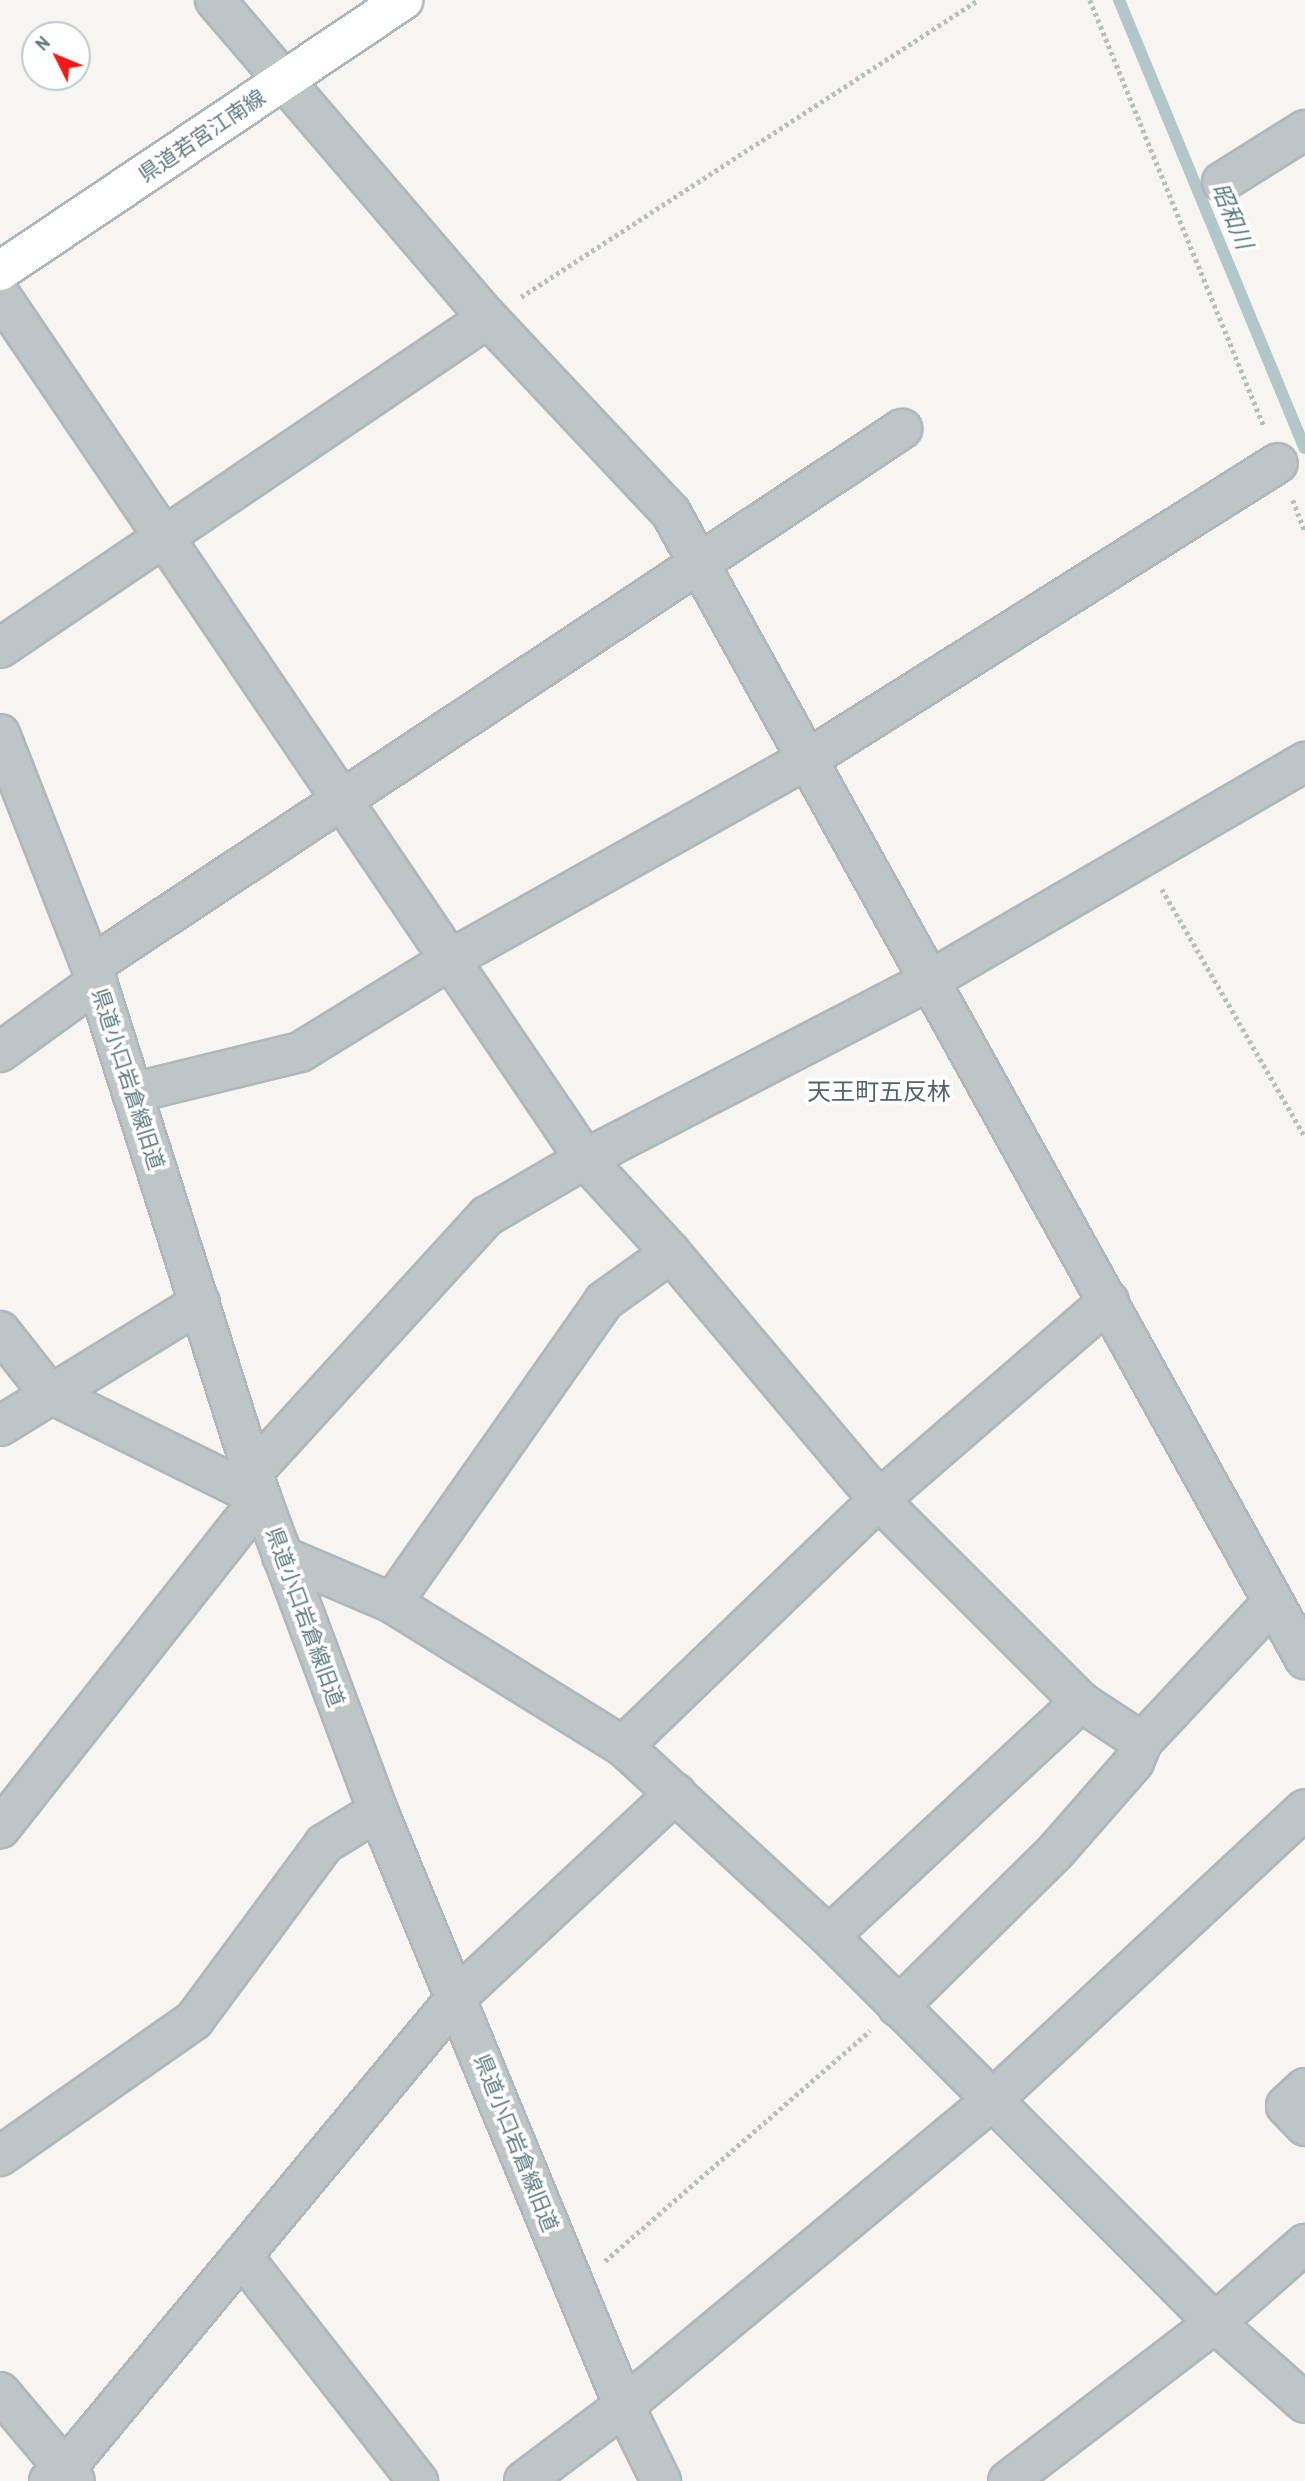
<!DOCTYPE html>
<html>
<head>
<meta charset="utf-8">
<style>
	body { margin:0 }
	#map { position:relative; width:1305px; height:2481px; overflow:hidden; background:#f6f5f2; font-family:"Archivo Narrow","Noto Sans JP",sans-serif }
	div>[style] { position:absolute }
	.stream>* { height:12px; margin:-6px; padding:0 6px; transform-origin:6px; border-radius:6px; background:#b4c7c8 }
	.path>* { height:4.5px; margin-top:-2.25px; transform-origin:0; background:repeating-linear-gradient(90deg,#b8bdbe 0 3.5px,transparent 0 7px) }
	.roads { filter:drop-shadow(2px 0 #afb7ba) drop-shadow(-2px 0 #afb7ba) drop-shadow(0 2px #afb7ba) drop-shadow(0 -2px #afb7ba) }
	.minor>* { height:38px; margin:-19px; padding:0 19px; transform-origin:19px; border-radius:19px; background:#bec5c7 }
	.major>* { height:38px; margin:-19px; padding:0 19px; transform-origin:19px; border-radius:19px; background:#fff }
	span { translate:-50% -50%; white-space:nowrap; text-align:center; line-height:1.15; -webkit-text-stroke:7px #fff; paint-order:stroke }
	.street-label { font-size:21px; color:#5e797f }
	.water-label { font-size:23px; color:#59797c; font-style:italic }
	.quarter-label { font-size:24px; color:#51646a }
	.north { position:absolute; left:21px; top:21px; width:70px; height:70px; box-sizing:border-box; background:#fff; border:2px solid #bfc9cc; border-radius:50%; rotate:313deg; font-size:19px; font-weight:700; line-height:28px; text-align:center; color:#5e797f }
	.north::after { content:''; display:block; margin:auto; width:24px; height:32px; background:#f11a17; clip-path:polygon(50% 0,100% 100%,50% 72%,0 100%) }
</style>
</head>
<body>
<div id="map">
	<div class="stream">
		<div style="left:1119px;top:0;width:485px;rotate:67.5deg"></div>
	</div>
	<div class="path">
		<div style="left:1090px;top:0;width:461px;rotate:67.8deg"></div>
		<div style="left:521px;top:297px;width:545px;rotate:-33.02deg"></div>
		<div style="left:1293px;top:500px;width:34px;rotate:69deg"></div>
		<div style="left:1162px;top:889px;width:286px;rotate:60deg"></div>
		<div style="left:605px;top:2261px;width:351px;rotate:-41deg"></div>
	</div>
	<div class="roads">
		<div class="minor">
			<div style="left:215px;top:0;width:419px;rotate:49.4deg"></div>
			<div style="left:488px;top:318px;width:267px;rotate:46.8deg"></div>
			<div style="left:671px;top:513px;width:1310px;rotate:61.05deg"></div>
			<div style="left:1222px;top:182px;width:98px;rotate:-32.1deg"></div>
			<div style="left:0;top:295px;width:1043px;rotate:55.9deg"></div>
			<div style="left:585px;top:1159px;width:127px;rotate:47.5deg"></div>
			<div style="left:671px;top:1253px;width:323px;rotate:49.9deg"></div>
			<div style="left:879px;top:1500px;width:286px;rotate:45deg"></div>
			<div style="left:1081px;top:1702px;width:73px;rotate:33.3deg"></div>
			<div style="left:0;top:648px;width:589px;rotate:-34.07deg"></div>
			<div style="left:0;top:734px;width:266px;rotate:68.6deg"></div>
			<div style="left:97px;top:982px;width:541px;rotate:72.37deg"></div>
			<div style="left:261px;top:1498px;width:334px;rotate:69.5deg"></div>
			<div style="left:378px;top:1811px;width:644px;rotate:67.54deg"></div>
			<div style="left:624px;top:2406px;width:84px;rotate:63.7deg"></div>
			<div style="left:91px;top:966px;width:973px;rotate:-33.51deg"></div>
			<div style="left:0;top:1052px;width:120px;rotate:-35.8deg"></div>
			<div style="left:132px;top:1093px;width:173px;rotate:-13.7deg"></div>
			<div style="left:300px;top:1052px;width:177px;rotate:-31.6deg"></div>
			<div style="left:451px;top:959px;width:409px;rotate:-29.3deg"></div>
			<div style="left:808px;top:759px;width:555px;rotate:-32.2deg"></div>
			<div style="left:0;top:1331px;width:79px;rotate:51.7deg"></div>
			<div style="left:49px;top:1393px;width:237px;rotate:26.3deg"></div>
			<div style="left:261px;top:1498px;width:421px;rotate:128.3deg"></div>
			<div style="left:0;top:1426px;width:235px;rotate:-31.6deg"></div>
			<div style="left:253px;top:1472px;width:347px;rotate:-47.6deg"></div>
			<div style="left:487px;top:1216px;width:113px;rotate:-30.2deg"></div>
			<div style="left:585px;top:1159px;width:391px;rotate:-27.4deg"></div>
			<div style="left:932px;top:979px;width:432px;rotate:-30.2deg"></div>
			<div style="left:282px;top:1556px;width:120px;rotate:23.1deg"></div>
			<div style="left:392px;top:1603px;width:272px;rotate:31.8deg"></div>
			<div style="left:623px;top:1746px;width:280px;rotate:42.7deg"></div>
			<div style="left:829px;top:1936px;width:547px;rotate:45.07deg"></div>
			<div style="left:1215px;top:2323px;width:120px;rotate:41.6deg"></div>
			<div style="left:392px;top:1603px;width:369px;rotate:-54.9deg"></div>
			<div style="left:604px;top:1301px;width:82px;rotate:-35.6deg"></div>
			<div style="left:623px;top:1746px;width:355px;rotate:-43.9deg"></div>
			<div style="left:879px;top:1500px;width:304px;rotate:-40.9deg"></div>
			<div style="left:829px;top:1936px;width:344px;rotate:-42.9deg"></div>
			<div style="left:898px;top:2007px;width:223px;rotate:-44.6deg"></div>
			<div style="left:1057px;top:1850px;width:117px;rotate:-48.8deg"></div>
			<div style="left:1134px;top:1762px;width:22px;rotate:-68deg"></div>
			<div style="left:1142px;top:1742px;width:190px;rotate:-46.9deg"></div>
			<div style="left:1305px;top:2088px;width:26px;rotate:137deg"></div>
			<div style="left:1286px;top:2106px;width:28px;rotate:46deg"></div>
			<div style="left:0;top:2156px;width:237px;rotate:-35deg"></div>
			<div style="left:194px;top:2020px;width:219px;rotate:-53.5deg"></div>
			<div style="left:324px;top:1844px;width:63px;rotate:-31.4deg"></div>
			<div style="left:242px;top:2256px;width:286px;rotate:52deg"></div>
			<div style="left:0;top:2392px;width:116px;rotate:49.9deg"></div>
			<div style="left:49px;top:2481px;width:20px;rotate:-37deg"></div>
			<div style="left:65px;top:2469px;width:614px;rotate:-50.29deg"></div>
			<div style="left:457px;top:1997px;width:299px;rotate:-43deg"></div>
			<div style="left:524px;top:2481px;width:125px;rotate:-36.9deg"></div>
			<div style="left:624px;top:2406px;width:476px;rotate:-39.7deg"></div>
			<div style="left:990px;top:2102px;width:430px;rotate:-42.9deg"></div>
			<div style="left:1008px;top:2481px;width:260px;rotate:-37.4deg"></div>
			<div style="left:1215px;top:2323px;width:120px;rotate:-41.3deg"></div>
		</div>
		<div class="major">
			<div style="left:0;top:271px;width:486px;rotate:-33.9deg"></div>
		</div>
	</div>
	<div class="street-label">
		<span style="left:202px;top:136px;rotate:-34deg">県道若宮江南線</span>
		<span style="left:128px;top:1079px;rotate:72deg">県道小口岩倉線旧道</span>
		<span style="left:305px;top:1617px;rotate:70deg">県道小口岩倉線旧道</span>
		<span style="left:516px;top:2143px;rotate:68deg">県道小口岩倉線旧道</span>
	</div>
	<div class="water-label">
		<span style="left:1232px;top:216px;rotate:67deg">昭和川</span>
	</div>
	<div class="quarter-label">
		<span style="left:879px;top:1092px">天王町五反林</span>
	</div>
	<div class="north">N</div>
</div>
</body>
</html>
